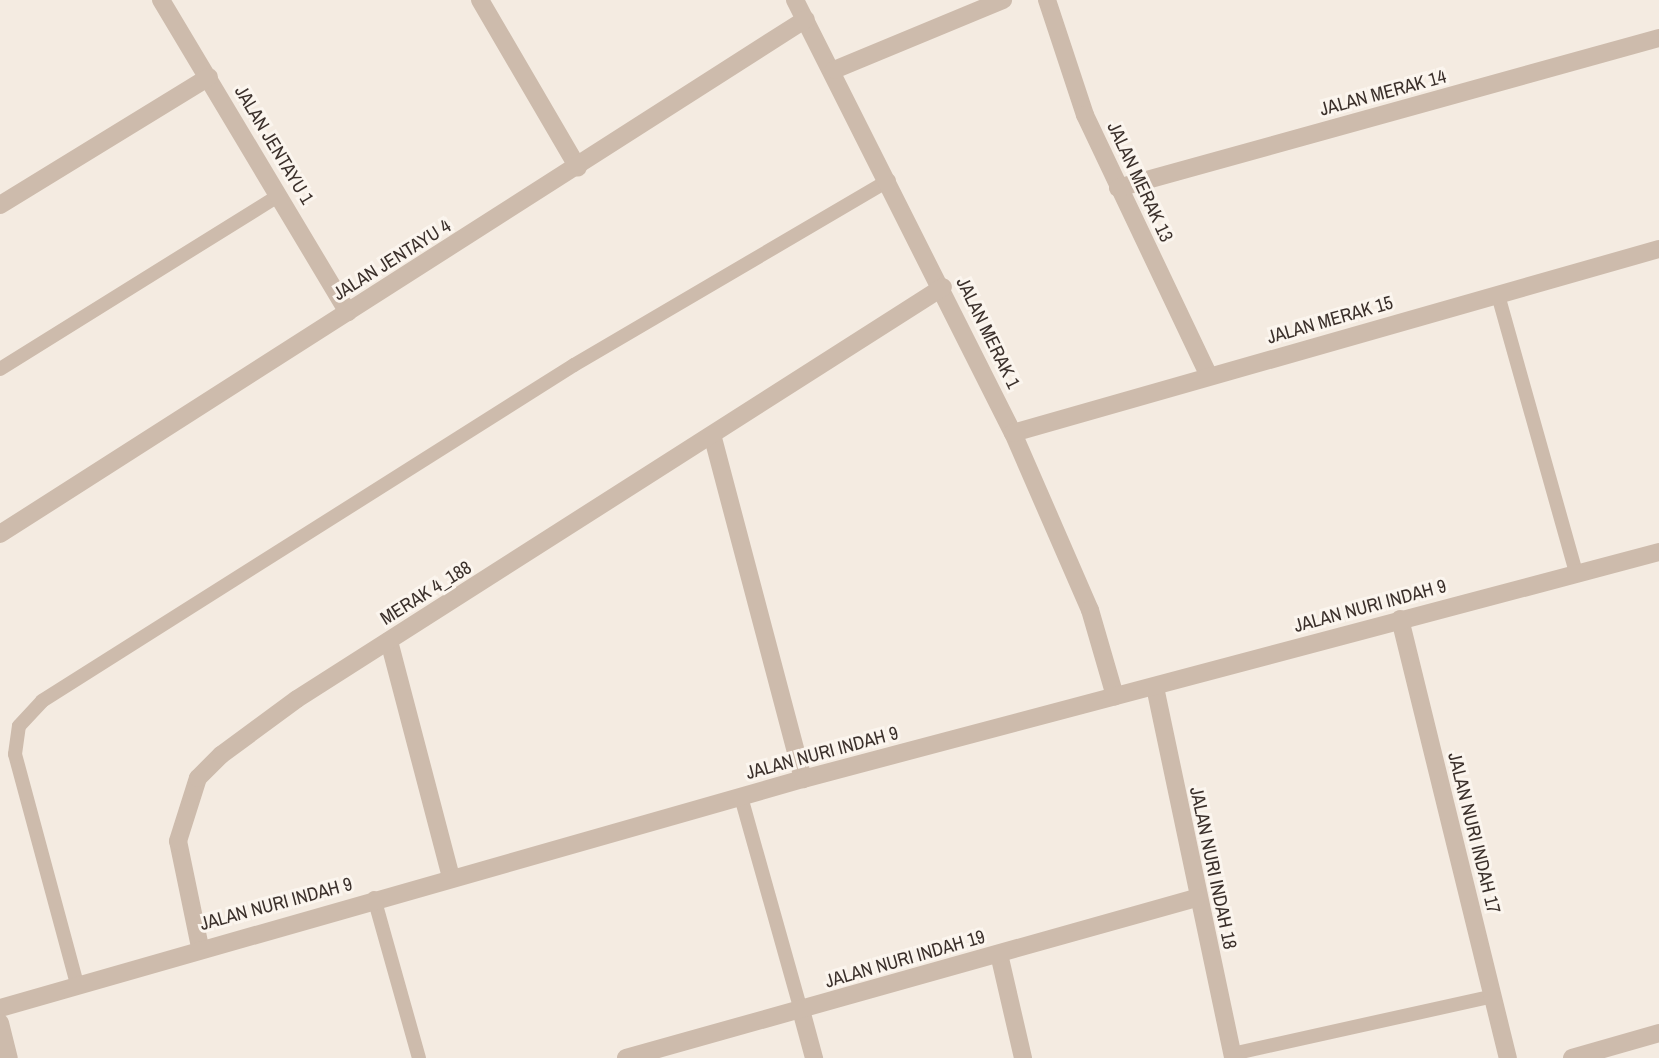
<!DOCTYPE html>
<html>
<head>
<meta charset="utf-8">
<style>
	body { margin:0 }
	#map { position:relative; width:1659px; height:1058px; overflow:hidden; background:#f4ebe1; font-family:"Archivo Narrow",sans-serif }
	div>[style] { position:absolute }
	.lane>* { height:14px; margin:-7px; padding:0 7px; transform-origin:7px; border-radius:7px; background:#cdbbac }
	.street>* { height:18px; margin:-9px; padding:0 9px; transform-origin:9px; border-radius:9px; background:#cdbbac }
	span { translate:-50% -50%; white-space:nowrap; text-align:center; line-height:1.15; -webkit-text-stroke:6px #fbf5ee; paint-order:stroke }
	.street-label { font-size:19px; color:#3b302b }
</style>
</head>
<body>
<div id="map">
	<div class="lane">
		<div style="left:1498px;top:295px;width:289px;rotate:74.3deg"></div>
		<div style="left:0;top:369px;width:329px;rotate:-31.9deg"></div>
		<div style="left:741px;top:797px;width:221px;rotate:74.3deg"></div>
		<div style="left:374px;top:898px;width:166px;rotate:74.3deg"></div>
		<div style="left:77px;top:984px;width:238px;rotate:-105.1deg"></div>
		<div style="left:15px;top:754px;width:28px;rotate:-82deg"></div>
		<div style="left:19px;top:726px;width:34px;rotate:-47deg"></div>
		<div style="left:42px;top:701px;width:629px;rotate:-32.28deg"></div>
		<div style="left:574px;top:365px;width:365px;rotate:-30.4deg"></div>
		<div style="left:1232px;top:1054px;width:267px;rotate:-12.5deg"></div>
	</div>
	<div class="street">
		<div style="left:161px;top:0;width:364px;rotate:59.1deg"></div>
		<div style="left:480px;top:0;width:194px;rotate:59.7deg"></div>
		<div style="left:795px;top:0;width:485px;rotate:63.3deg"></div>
		<div style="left:1013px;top:433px;width:193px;rotate:66.5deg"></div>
		<div style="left:1090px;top:610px;width:90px;rotate:73.8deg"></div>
		<div style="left:1047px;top:0;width:121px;rotate:71.7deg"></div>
		<div style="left:1085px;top:115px;width:289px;rotate:64.6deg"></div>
		<div style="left:834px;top:70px;width:183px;rotate:-22.5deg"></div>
		<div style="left:1118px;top:188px;width:561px;rotate:-15.5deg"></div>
		<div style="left:0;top:205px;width:245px;rotate:-31.5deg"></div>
		<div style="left:1013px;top:433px;width:672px;rotate:-15.9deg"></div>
		<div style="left:713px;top:438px;width:353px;rotate:75.2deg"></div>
		<div style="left:0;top:534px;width:956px;rotate:-32.58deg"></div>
		<div style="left:1400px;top:619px;width:452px;rotate:76.2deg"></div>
		<div style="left:389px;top:641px;width:244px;rotate:75.3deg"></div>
		<div style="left:1155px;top:687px;width:379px;rotate:78.1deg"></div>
		<div style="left:200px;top:947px;width:108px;rotate:-101.7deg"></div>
		<div style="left:178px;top:841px;width:66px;rotate:-72.4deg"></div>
		<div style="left:198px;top:778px;width:33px;rotate:-45deg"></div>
		<div style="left:221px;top:755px;width:94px;rotate:-36.4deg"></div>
		<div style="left:297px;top:699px;width:766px;rotate:-32.53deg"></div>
		<div style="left:999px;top:954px;width:107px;rotate:77deg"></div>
		<div style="left:0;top:1008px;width:835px;rotate:-15.92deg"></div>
		<div style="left:803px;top:779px;width:886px;rotate:-14.85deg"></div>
		<div style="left:801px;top:1010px;width:50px;rotate:74.8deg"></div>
		<div style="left:0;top:1023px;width:36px;rotate:76deg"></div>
		<div style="left:626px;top:1058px;width:592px;rotate:-15.68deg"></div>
		<div style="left:1572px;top:1058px;width:91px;rotate:-16deg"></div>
	</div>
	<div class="street-label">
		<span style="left:1383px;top:93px;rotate:-15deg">JALAN MERAK 14</span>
		<span style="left:274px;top:145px;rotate:59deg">JALAN JENTAYU 1</span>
		<span style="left:1140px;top:182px;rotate:65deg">JALAN MERAK 13</span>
		<span style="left:392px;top:260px;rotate:-32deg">JALAN JENTAYU 4</span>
		<span style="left:1330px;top:320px;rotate:-16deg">JALAN MERAK 15</span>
		<span style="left:988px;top:333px;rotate:64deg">JALAN MERAK 1</span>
		<span style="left:426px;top:593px;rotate:-32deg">MERAK 4_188</span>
		<span style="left:1370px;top:606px;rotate:-15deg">JALAN NURI INDAH 9</span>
		<span style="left:822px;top:753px;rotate:-15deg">JALAN NURI INDAH 9</span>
		<span style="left:1474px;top:833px;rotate:76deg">JALAN NURI INDAH 17</span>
		<span style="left:1213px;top:868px;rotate:78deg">JALAN NURI INDAH 18</span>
		<span style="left:276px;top:904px;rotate:-15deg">JALAN NURI INDAH 9</span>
		<span style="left:905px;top:959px;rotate:-16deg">JALAN NURI INDAH 19</span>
	</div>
</div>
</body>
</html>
